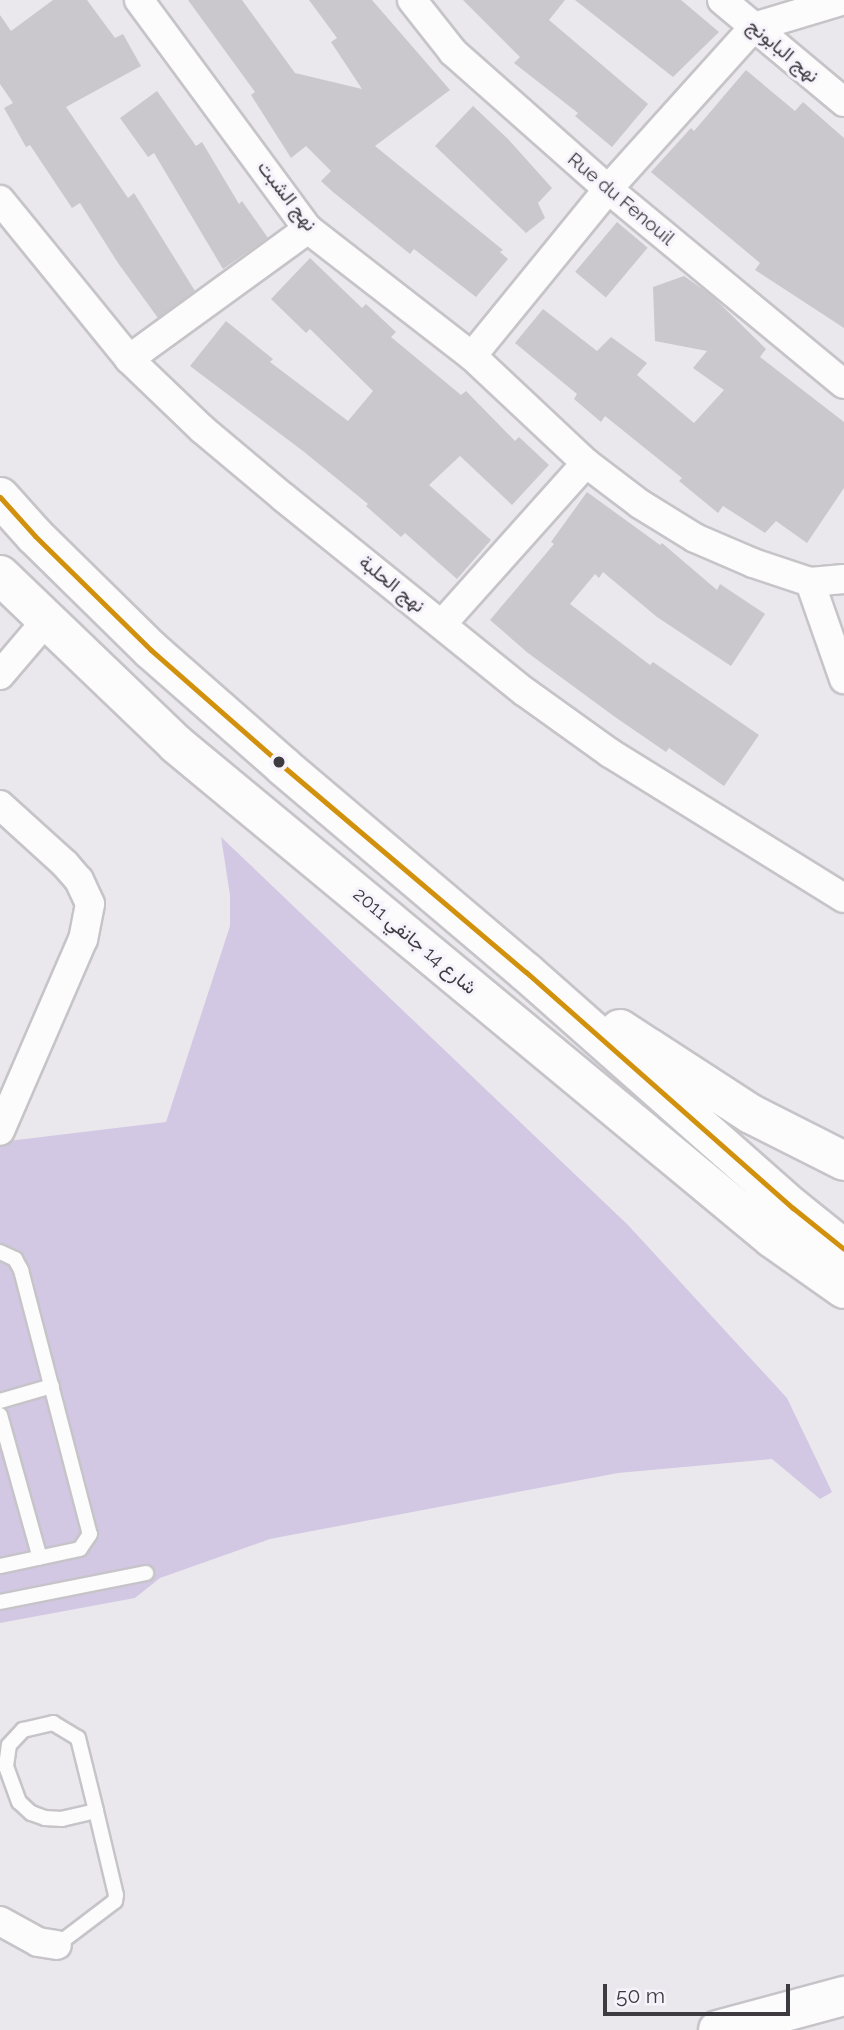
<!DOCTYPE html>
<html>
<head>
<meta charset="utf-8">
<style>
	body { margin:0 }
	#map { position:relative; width:844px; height:2030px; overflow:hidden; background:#eae8ed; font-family:Raleway,Vazirmatn,sans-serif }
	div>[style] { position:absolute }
	.green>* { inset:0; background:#d3c8e4 }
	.building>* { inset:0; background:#cac8cc; transform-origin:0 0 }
	.roads { filter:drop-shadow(2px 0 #c6c4c8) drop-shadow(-2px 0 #c6c4c8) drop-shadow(0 2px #c6c4c8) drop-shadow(0 -2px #c6c4c8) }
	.lane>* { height:14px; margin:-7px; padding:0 7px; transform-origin:7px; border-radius:7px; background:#fcfcfc }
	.street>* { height:28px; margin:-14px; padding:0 14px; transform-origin:14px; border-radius:14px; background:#fcfcfc }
	.highway>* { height:38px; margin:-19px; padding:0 19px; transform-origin:19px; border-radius:19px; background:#fcfcfc }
	.bus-1>* { height:5px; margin:-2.5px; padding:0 2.5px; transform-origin:2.5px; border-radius:2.5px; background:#d2910d }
	.dots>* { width:19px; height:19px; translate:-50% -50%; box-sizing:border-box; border:4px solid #f7f3fc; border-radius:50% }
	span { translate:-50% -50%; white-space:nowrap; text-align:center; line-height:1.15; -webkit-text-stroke:6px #f7f3fc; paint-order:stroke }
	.street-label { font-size:19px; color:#3d3b3f }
	.scale { position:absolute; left:603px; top:1984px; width:187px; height:32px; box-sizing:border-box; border:4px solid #3d3b3f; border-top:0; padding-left:9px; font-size:21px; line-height:24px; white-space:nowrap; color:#3d3b3f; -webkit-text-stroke:5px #f7f3fc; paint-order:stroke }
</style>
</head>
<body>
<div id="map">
	<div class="green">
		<div style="clip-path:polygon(221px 837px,628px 1225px,787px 1398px,832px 1492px,820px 1499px,772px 1459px,618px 1473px,270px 1539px,160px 1578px,135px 1598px,0 1623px,0 1142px,166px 1122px,230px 926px,230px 895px)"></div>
	</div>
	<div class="building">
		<div style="clip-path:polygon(53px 0,87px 0,115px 38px,123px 34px,141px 66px,66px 107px,128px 198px,134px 193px,195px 291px,158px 318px,118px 263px,80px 203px,72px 208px,30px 145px,26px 147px,4px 108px,13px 103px,0 84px,0 15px,11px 31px)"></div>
		<div style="clip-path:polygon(188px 0,242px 0,295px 73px,362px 89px,331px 42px,337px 38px,309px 0,372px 0,450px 90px,375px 146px,503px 250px,500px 252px,508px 259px,476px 297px,414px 249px,410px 254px,333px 192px,321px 181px,331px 171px,306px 146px,291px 158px,251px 95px,255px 92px)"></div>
		<div style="clip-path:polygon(463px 0,565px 0,549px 20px,648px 104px,612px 147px,575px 116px,578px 113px,514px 63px,520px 57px)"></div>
		<div style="clip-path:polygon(575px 0,681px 0,719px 32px,673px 77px)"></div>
		<div style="clip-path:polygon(746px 70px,795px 111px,803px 102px,844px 138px,844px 328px,755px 270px,760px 263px,651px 172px,691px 128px,694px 131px)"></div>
		<div style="clip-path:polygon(157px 91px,196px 146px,202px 142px,239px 204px,242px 201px,268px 238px,223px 269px,154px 153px,148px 157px,120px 118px)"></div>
		<div style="clip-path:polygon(473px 106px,508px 139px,552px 188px,538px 203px,545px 218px,526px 233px,435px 146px)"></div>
		<div style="left:617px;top:222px;width:40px;height:65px;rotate:40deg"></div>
		<div style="clip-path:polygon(310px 258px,362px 308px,366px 304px,396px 332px,391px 337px,461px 395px,466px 391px,515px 441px,519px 437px,549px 465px,512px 505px,460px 456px,429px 485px,491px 540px,457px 579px,405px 533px,401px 537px,366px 506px,368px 504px,303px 451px,190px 366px,226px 321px,273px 359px,270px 362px,348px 421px,373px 391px,310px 329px,306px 333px,271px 299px)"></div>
		<div style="clip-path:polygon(684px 276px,711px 295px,766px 349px,760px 357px,844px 422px,844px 488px,807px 543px,776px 521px,765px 533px,723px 506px,718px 513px,679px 481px,682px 478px,605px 416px,601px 422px,574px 399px,577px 394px,515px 343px,543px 309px,597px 351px,611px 337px,647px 363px,637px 375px,694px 423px,724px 390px,693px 368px,707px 351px,655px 341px,653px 287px)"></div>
		<div style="clip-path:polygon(587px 492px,660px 545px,662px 543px,717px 590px,720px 584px,765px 614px,731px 666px,657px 617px,603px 572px,599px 578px,595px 574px,570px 604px,650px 665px,653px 662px,759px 735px,724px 786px,669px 748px,666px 752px,615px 717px,528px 653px,490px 620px,554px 544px,551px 542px)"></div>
	</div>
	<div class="roads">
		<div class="lane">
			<div style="left:0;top:1252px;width:17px;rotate:25deg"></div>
			<div style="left:15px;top:1259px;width:13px;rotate:61deg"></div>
			<div style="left:21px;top:1270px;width:273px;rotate:75.4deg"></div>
			<div style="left:90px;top:1534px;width:18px;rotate:124deg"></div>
			<div style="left:80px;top:1549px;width:82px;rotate:168deg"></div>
			<div style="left:0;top:1401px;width:54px;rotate:-16.1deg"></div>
			<div style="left:0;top:1415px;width:148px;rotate:74.4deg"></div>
			<div style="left:0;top:1602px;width:149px;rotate:-11.2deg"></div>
			<div style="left:53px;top:1723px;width:29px;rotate:31deg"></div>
			<div style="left:78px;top:1738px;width:75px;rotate:76.1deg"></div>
			<div style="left:96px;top:1811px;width:35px;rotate:167deg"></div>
			<div style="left:62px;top:1819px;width:17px;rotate:-177deg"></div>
			<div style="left:45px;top:1818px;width:15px;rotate:-160deg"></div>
			<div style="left:31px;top:1813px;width:16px;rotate:-137deg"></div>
			<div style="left:19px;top:1802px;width:38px;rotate:-110deg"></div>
			<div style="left:6px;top:1766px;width:21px;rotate:-82deg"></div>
			<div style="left:9px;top:1745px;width:21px;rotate:-47deg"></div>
			<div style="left:23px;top:1730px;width:31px;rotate:-13deg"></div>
			<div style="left:57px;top:1945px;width:73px;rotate:-37.2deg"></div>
			<div style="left:115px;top:1901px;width:6px;rotate:-81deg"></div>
			<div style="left:116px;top:1895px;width:86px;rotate:-103.4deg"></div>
		</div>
		<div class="street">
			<div style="left:139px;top:0;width:285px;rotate:53.6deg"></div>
			<div style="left:308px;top:229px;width:207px;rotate:37.8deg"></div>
			<div style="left:472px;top:356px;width:156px;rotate:43.2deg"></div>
			<div style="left:586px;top:463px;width:68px;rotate:37.2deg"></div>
			<div style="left:640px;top:504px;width:65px;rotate:31.7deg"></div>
			<div style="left:695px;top:538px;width:63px;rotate:23.3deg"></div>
			<div style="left:753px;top:563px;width:60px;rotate:18.4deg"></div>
			<div style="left:810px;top:582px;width:34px;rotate:-5deg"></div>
			<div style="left:412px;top:0;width:66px;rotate:51.7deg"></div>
			<div style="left:453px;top:52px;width:207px;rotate:41.5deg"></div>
			<div style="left:608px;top:189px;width:306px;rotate:39.6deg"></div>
			<div style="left:722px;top:0;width:159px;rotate:39.9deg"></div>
			<div style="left:0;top:200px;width:205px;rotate:50.9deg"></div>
			<div style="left:129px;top:359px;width:101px;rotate:43.8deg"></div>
			<div style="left:202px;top:429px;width:106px;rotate:40deg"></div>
			<div style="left:283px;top:497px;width:311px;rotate:38.9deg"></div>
			<div style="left:525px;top:692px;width:105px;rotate:35.7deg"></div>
			<div style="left:610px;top:753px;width:275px;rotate:31.8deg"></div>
			<div style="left:472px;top:356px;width:215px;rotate:-50.8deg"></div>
			<div style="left:608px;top:189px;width:218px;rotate:-48deg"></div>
			<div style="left:754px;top:27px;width:94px;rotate:-16.7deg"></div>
			<div style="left:129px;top:359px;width:221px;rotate:-36deg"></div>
			<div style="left:810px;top:582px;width:103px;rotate:70.7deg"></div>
			<div style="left:442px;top:624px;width:216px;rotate:-48.2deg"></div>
			<div style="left:0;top:675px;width:71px;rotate:-49.6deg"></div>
			<div style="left:0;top:805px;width:88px;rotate:42.2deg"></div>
			<div style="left:65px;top:864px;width:21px;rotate:49deg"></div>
			<div style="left:79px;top:880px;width:26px;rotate:65deg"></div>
			<div style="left:90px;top:904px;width:36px;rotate:101deg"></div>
			<div style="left:83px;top:939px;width:209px;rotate:113.4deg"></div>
			<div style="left:0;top:1921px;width:43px;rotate:28.9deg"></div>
			<div style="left:38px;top:1942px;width:19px;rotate:9deg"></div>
		</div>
		<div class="highway">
			<div style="left:0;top:497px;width:52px;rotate:48.1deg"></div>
			<div style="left:35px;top:536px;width:163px;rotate:44.5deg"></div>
			<div style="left:151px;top:650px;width:177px;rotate:41.3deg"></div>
			<div style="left:284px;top:767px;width:317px;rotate:40.3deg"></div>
			<div style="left:526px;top:972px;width:356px;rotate:41.5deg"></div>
			<div style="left:793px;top:1208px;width:65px;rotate:38.8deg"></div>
			<div style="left:0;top:575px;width:244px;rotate:43.8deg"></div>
			<div style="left:176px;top:744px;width:774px;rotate:39.65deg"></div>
			<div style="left:772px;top:1238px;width:88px;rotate:35.3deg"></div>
			<div style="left:620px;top:1029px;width:156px;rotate:33deg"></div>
			<div style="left:751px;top:1114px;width:104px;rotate:26.8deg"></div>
			<div style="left:718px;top:2030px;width:131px;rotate:-15.1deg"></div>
		</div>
	</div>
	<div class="bus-1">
		<div style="left:0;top:497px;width:52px;rotate:48.1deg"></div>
		<div style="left:35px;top:536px;width:163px;rotate:44.5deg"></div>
		<div style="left:151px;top:650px;width:177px;rotate:41.3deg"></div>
		<div style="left:284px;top:767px;width:317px;rotate:40.3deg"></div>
		<div style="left:526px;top:972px;width:356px;rotate:41.5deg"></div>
		<div style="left:793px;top:1208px;width:65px;rotate:38.8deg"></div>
	</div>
	<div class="dots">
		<div style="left:279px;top:762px;background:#3d3b3f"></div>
	</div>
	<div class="street-label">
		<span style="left:783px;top:51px;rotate:40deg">نهج البابونج</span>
		<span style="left:287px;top:196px;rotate:52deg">نهج الشبت</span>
		<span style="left:621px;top:199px;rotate:40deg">Rue du Fenouil</span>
		<span style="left:392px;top:584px;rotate:39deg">نهج الحلبة</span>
		<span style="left:415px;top:941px;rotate:40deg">شارع 14 جانفي 2011</span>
	</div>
	<div class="scale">50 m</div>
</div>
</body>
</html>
